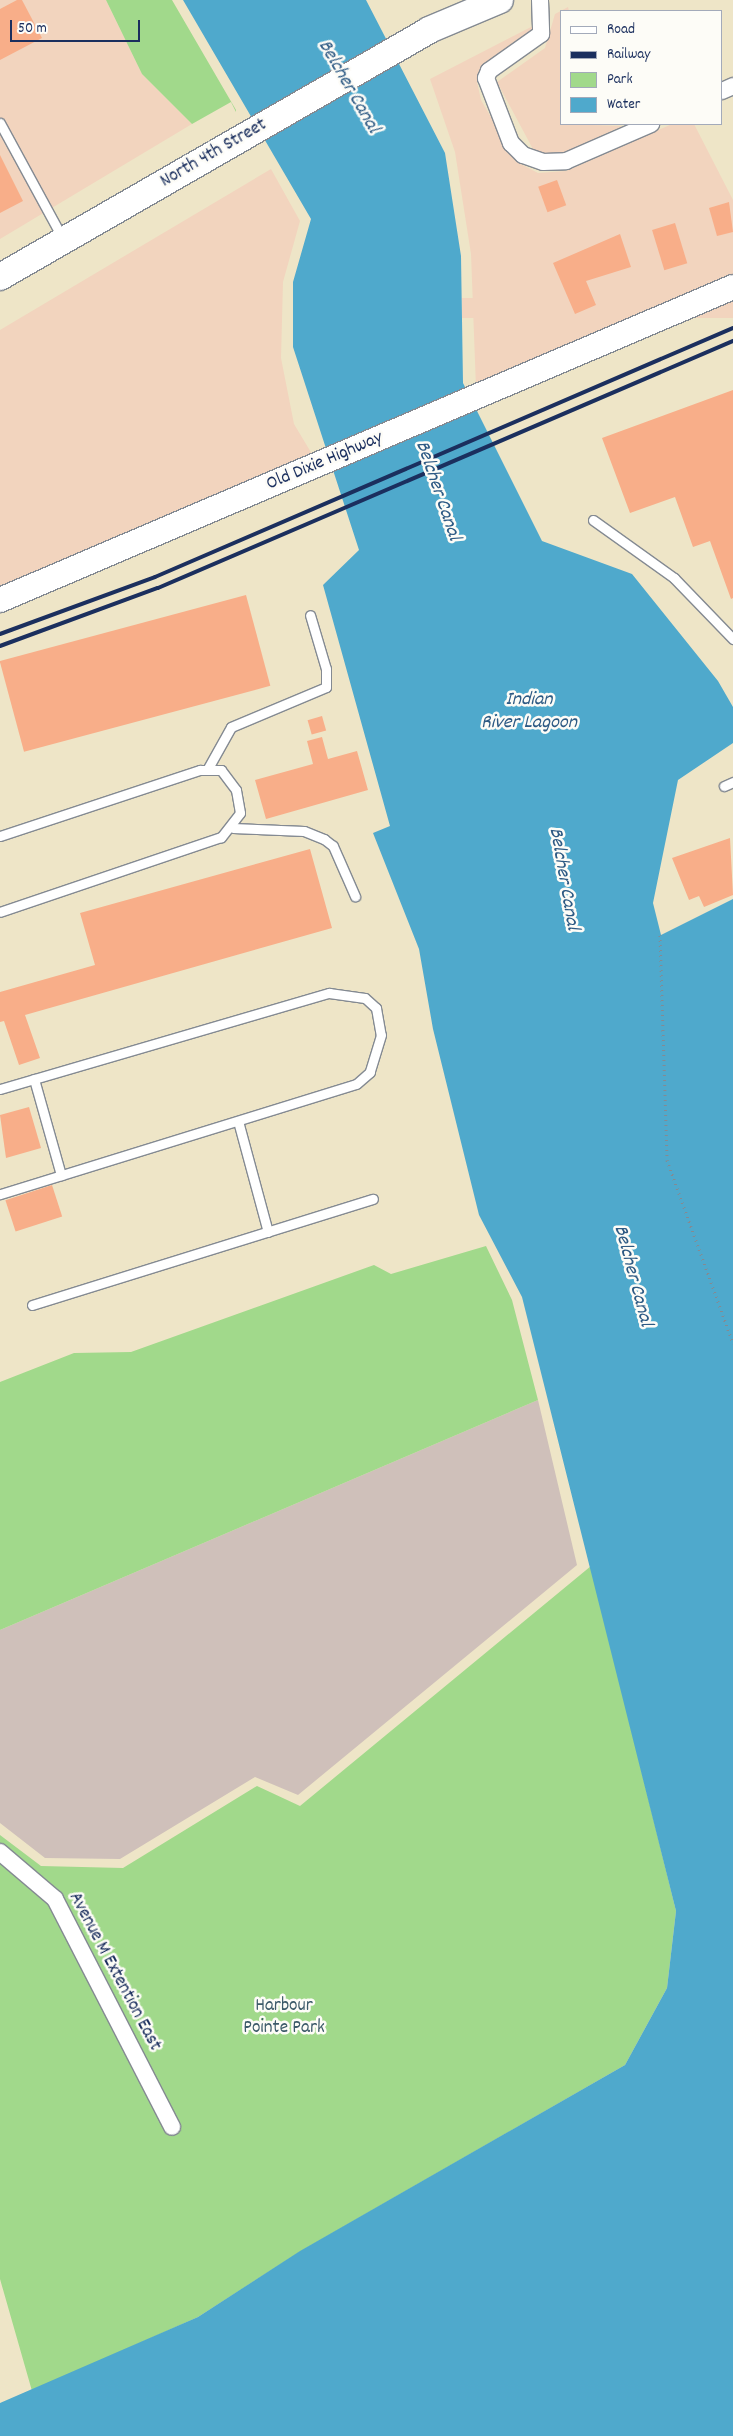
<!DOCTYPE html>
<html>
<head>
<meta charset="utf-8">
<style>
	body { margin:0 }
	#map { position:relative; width:733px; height:2436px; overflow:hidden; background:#eee5c7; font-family:Dekko,sans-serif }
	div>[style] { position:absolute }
	.built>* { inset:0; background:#f2d4be; transform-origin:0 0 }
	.industrial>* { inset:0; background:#cfc0ba }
	.green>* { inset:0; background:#a1d98b }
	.water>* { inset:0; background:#4fa9cc }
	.building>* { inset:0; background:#f8ae89; transform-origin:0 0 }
	.path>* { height:3px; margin-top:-1.5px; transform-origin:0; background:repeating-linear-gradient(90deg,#848a92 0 1px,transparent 0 5px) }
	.roads { filter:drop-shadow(1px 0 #848a92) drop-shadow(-1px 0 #848a92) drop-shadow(0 1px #848a92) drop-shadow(0 -1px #848a92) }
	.lane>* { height:9px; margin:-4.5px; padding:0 4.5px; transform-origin:4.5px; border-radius:4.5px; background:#fff }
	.street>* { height:16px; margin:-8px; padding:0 8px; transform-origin:8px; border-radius:8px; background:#fff }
	.secondary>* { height:24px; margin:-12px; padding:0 12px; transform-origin:12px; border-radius:12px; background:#fff }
	.primary>* { height:26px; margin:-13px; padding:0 13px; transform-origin:13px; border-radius:13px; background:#fff }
	.rail>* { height:4px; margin:-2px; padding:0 2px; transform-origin:2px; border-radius:2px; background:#1b2f5e }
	span { translate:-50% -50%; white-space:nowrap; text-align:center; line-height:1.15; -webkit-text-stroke:5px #fdfcf7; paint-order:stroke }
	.street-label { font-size:19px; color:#1b2f5e }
	.park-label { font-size:19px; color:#3c5a69 }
	.water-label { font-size:20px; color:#2d5a84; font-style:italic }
	.legend { position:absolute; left:560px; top:10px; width:162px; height:115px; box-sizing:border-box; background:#fdfcf7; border:1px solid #a3aaba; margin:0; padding:6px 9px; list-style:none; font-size:15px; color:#1b2f5e }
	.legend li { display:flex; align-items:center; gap:10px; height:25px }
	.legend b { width:25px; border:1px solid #a3aaba }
	.scale { position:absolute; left:10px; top:20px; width:130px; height:22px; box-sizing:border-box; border:2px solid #1b2f5e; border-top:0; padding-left:6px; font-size:15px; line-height:18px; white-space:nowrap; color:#1b2f5e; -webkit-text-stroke:4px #fdfcf7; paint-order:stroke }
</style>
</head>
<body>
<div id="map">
	<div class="built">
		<div style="clip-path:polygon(0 0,106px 0,142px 74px,192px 124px,0 239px)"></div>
		<div style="clip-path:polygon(568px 7px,569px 11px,562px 11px,562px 124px,623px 126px,558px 155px,545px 156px,534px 151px,497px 82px,545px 48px,555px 14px)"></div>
		<div style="clip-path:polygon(533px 26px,530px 36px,479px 75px,477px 82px,481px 100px,517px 162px,538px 173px,566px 171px,672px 124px,694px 124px,733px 200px,733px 278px,476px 388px,471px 254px,455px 152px,430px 79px)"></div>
		<div style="clip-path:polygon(271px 169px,300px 221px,283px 282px,281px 358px,294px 424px,312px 454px,0 591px,0 330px)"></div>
		<div style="left:733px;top:298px;width:20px;height:271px;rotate:90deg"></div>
	</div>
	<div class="industrial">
		<div style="clip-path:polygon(538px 1400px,577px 1565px,298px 1795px,255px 1777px,120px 1859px,45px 1858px,0 1823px,0 1630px)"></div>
	</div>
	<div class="green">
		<div style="clip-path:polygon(106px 0,172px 0,236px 110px,236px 112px,231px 102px,192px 124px,142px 74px)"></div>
		<div style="clip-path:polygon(486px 1246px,512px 1300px,538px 1400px,0 1630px,0 1382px,74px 1353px,131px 1352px,374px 1265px,391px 1274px)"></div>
		<div style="clip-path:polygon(591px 1566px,676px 1911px,667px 1988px,625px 2065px,301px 2251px,198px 2317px,32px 2391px,0 2279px,0 1835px,41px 1866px,123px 1868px,257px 1786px,300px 1806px)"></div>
	</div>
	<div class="water">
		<div style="clip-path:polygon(183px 0,366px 0,445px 153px,461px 256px,463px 383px,542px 541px,632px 574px,718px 681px,733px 707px,733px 743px,678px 780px,653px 903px,661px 935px,733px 899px,733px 2436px,0 2436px,0 2403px,198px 2317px,300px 2251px,625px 2065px,667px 1988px,676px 1911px,522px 1297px,479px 1215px,433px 1029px,419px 949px,373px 833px,390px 826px,323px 585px,359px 550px,293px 347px,293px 282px,311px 219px)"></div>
	</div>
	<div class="building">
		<div style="clip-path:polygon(17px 0,22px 0,42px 38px,0 60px,0 9px)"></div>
		<div style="clip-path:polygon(0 155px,23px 201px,0 213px)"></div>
		<div style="left:557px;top:180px;width:27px;height:20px;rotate:70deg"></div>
		<div style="clip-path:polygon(729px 202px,733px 232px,717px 236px,709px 208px)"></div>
		<div style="left:675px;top:223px;width:42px;height:24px;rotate:73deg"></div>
		<div style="clip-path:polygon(620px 234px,631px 267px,586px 281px,596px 305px,575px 314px,553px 263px)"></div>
		<div style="clip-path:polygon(733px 390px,733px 598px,731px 599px,710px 541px,693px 547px,675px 497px,630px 513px,602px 438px)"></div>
		<div style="left:246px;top:595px;width:94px;height:255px;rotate:75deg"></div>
		<div style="left:322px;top:716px;width:15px;height:15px;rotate:74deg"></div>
		<div style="clip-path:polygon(322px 737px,328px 759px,357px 751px,368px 790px,266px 819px,255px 780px,313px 764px,307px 741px)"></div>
		<div style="clip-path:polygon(730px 838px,733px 895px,704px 907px,699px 896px,689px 900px,672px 858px)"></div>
		<div style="clip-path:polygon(310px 849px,332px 928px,25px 1015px,40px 1058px,19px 1065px,4px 1021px,0 1022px,0 992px,95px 965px,80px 913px)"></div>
		<div style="clip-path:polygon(29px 1107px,41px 1148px,6px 1158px,0 1115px)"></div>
		<div style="left:52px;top:1185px;width:33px;height:49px;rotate:72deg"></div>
	</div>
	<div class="path">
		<div style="left:660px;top:935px;width:225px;rotate:88.2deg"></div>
		<div style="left:667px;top:1160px;width:195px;rotate:70.2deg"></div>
	</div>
	<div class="roads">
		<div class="lane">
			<div style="left:0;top:123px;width:132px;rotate:61.5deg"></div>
			<div style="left:593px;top:520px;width:100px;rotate:35.6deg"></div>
			<div style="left:674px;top:578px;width:85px;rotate:46deg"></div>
			<div style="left:207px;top:770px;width:49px;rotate:-60.8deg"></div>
			<div style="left:231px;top:727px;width:103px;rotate:-22.8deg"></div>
			<div style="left:326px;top:687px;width:18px;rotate:-90deg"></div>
			<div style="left:326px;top:669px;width:56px;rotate:-106.5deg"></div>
			<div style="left:724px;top:786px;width:10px;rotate:-24deg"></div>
			<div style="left:233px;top:828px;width:71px;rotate:2.4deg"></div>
			<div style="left:304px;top:831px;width:22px;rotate:22deg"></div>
			<div style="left:324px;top:839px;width:11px;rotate:38deg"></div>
			<div style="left:333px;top:846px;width:55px;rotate:66.3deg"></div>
			<div style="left:0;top:836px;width:211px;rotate:-18.3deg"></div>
			<div style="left:200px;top:770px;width:21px"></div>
			<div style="left:221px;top:770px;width:25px;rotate:53deg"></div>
			<div style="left:236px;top:790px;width:23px;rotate:80deg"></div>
			<div style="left:240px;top:813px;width:31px;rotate:128deg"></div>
			<div style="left:221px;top:837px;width:233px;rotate:161.3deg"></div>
			<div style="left:34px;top:1079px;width:100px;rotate:74.3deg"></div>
			<div style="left:0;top:1089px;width:343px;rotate:-16.3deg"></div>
			<div style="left:329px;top:993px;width:36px;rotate:8deg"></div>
			<div style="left:365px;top:998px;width:15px;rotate:42deg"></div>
			<div style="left:376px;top:1008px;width:27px;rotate:80deg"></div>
			<div style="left:381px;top:1035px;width:39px;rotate:107deg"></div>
			<div style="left:370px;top:1072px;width:18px;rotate:139deg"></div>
			<div style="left:356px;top:1084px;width:373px;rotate:162.8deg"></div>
			<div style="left:238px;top:1121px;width:115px;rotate:74.9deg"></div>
			<div style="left:32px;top:1305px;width:357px;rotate:-17.3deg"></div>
		</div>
		<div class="street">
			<div style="left:540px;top:0;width:34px;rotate:88deg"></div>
			<div style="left:541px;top:34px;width:64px;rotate:144.6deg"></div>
			<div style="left:489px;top:71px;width:8px;rotate:113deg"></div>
			<div style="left:486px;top:78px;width:70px;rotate:69deg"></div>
			<div style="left:511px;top:143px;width:17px;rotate:45deg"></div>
			<div style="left:523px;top:155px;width:21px;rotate:19deg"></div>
			<div style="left:543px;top:162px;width:23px;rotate:-2deg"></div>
			<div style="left:566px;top:161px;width:93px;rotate:-23.5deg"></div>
			<div style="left:722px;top:91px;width:12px;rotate:-24deg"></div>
			<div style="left:0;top:1852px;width:72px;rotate:40.5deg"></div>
			<div style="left:55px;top:1899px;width:256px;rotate:62.8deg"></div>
		</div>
		<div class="secondary">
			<div style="left:0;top:600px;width:797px;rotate:-23.12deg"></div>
		</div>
		<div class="primary">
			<div style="left:0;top:277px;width:495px;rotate:-29.9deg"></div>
			<div style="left:429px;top:30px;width:77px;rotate:-22.9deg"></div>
		</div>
	</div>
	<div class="rail">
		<div style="left:0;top:634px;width:165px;rotate:-20.2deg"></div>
		<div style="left:155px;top:577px;width:629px;rotate:-23.31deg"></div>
		<div style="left:0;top:646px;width:168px;rotate:-20.2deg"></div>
		<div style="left:158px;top:588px;width:626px;rotate:-23.25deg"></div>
	</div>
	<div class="street-label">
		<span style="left:214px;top:154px;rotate:-30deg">North 4th Street</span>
		<span style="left:325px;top:462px;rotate:-23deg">Old Dixie Highway</span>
		<span style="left:114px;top:1972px;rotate:62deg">Avenue M Extention East</span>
	</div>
	<div class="park-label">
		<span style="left:284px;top:2018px">Harbour<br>Pointe Park</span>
	</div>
	<div class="water-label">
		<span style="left:348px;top:87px;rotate:60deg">Belcher Canal</span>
		<span style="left:437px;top:491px;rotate:71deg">Belcher Canal</span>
		<span style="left:529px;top:712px">Indian<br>River Lagoon</span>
		<span style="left:563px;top:879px;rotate:80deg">Belcher Canal</span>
		<span style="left:632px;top:1276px;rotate:75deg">Belcher Canal</span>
	</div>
	<ul class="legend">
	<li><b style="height:6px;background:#fff"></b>Road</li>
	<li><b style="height:6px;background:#1b2f5e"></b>Railway</li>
	<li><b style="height:14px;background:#a1d98b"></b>Park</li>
	<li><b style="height:14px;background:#4fa9cc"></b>Water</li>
	</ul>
	<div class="scale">50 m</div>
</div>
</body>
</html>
